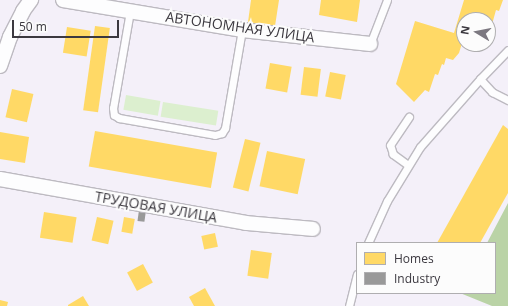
<!DOCTYPE html>
<html>
<head>
<meta charset="utf-8">
<style>
	body { margin:0 }
	#map { position:relative; width:508px; height:306px; overflow:hidden; background:#f4f0f9; font-family:"Open Sans",sans-serif }
	div>[style] { position:absolute }
	.green>* { inset:0; background:#dcefcf; transform-origin:0 0 }
	.forest>* { inset:0; background:#bad3a6 }
	.homes>* { inset:0; background:#ffd966; transform-origin:0 0 }
	.industry>* { inset:0; background:#999; transform-origin:0 0 }
	.roads { filter:drop-shadow(1px 0 #bdbac1) drop-shadow(-1px 0 #bdbac1) drop-shadow(0 1px #bdbac1) drop-shadow(0 -1px #bdbac1) }
	.lane>* { height:7px; margin:-3.5px; padding:0 3.5px; transform-origin:3.5px; border-radius:3.5px; background:#fdfdfe }
	.street>* { height:14px; margin:-7px; padding:0 7px; transform-origin:7px; border-radius:7px; background:#fdfdfe }
	span { translate:-50% -50%; white-space:nowrap; text-align:center; line-height:1.15; -webkit-text-stroke:4px #fcfcfc; paint-order:stroke }
	.street-label { font-size:14px; color:#3b383f }
	.legend { position:absolute; left:356px; top:242px; width:140px; height:52px; box-sizing:border-box; background:#fcfcfc; border:1px solid #afaeb0; margin:0; padding:5px 7px; list-style:none; font-size:12px; color:#3b383f }
	.legend li { display:flex; align-items:center; gap:8px; height:20px }
	.legend b { width:20px; border:1px solid #afaeb0 }
	.north { position:absolute; left:456px; top:12px; width:40px; height:40px; box-sizing:border-box; background:#fcfcfc; border:1px solid #afaeb0; border-radius:50%; rotate:280deg; font-size:11px; font-weight:700; line-height:16px; text-align:center; color:#3b383f }
	.north::after { content:''; display:block; margin:auto; width:14px; height:18px; background:#7c7880; clip-path:polygon(50% 0,100% 100%,50% 72%,0 100%) }
	.scale { position:absolute; left:12px; top:20px; width:107px; height:18px; box-sizing:border-box; border:2px solid #3b383f; border-top:0; padding-left:5px; font-size:12px; line-height:14px; white-space:nowrap; color:#3b383f; -webkit-text-stroke:3px #fcfcfc; paint-order:stroke }
</style>
</head>
<body>
<div id="map">
	<div class="green">
		<div style="left:126px;top:95px;width:35px;height:15px;rotate:10deg"></div>
		<div style="left:163px;top:102px;width:56px;height:15px;rotate:9deg"></div>
	</div>
	<div class="forest">
		<div style="clip-path:polygon(508px 203px,508px 306px,492px 306px,460px 293px,495px 293px,495px 243px,487px 243px)"></div>
	</div>
	<div class="homes">
		<div style="clip-path:polygon(251px 0,279px 0,275px 26px,248px 22px)"></div>
		<div style="clip-path:polygon(321px 0,360px 0,357px 22px,319px 15px)"></div>
		<div style="clip-path:polygon(464px 0,503px 0,499px 11px,496px 10px,491px 28px,488px 27px,488px 20px,464px 20px,464px 32px,463px 31px,460px 39px,463px 40px,459px 53px,453px 60px,446px 58px,444px 65px,442px 64px,438px 75px,435px 74px,429px 92px,425px 90px,414px 102px,396px 84px,415px 21px,454px 33px)"></div>
		<div style="left:95px;top:26px;width:15px;height:85px;rotate:8deg"></div>
		<div style="left:67px;top:27px;width:24px;height:26px;rotate:9deg"></div>
		<div style="left:270px;top:63px;width:22px;height:26px;rotate:10deg"></div>
		<div style="left:304px;top:67px;width:17px;height:28px;rotate:7deg"></div>
		<div style="left:330px;top:72px;width:16px;height:25px;rotate:11deg"></div>
		<div style="left:12px;top:89px;width:22px;height:29px;rotate:13deg"></div>
		<div style="clip-path:polygon(503px 125px,508px 129px,508px 193px,480px 243px,437px 243px)"></div>
		<div style="left:95px;top:131px;width:124px;height:36px;rotate:10deg"></div>
		<div style="clip-path:polygon(0 132px,29px 137px,25px 163px,0 159px)"></div>
		<div style="left:245px;top:139px;width:16px;height:50px;rotate:14deg"></div>
		<div style="left:267px;top:151px;width:39px;height:36px;rotate:12deg"></div>
		<div style="left:44px;top:212px;width:33px;height:26px;rotate:9deg"></div>
		<div style="left:97px;top:217px;width:17px;height:24px;rotate:13deg"></div>
		<div style="left:124px;top:217px;width:11px;height:15px;rotate:10deg"></div>
		<div style="left:215px;top:233px;width:14px;height:14px;rotate:78deg"></div>
		<div style="left:251px;top:250px;width:21px;height:26px;rotate:8deg"></div>
		<div style="left:143px;top:264px;width:21px;height:18px;rotate:62deg"></div>
		<div style="clip-path:polygon(205px 288px,215px 306px,194px 306px,189px 297px)"></div>
		<div style="clip-path:polygon(83px 296px,89px 306px,68px 306px,68px 305px)"></div>
		<div style="clip-path:polygon(0 300px,8px 302px,7px 306px,0 306px)"></div>
	</div>
	<div class="industry">
		<div style="left:139px;top:210px;width:7px;height:11px;rotate:8deg"></div>
	</div>
	<div class="roads">
		<div class="lane">
			<div style="left:130px;top:11px;width:98px;rotate:99.9deg"></div>
			<div style="left:113px;top:108px;width:7px;rotate:82deg"></div>
			<div style="left:114px;top:115px;width:6px;rotate:31deg"></div>
			<div style="left:119px;top:118px;width:97px;rotate:10deg"></div>
			<div style="left:215px;top:135px;width:7px;rotate:-16deg"></div>
			<div style="left:222px;top:133px;width:6px;rotate:-59deg"></div>
			<div style="left:225px;top:128px;width:99px;rotate:-80.2deg"></div>
			<div style="left:370px;top:44px;width:47px;rotate:-68.9deg"></div>
			<div style="left:480px;top:79px;width:18px;rotate:47deg"></div>
			<div style="left:492px;top:92px;width:18px;rotate:27deg"></div>
			<div style="left:408px;top:165px;width:19px;rotate:-144deg"></div>
			<div style="left:393px;top:154px;width:9px;rotate:-108deg"></div>
			<div style="left:390px;top:145px;width:34px;rotate:-56deg"></div>
			<div style="left:368px;top:243px;width:46px;rotate:-65.7deg"></div>
			<div style="left:387px;top:201px;width:63px;rotate:-58.6deg"></div>
			<div style="left:420px;top:147px;width:91px;rotate:-48.6deg"></div>
			<div style="left:480px;top:79px;width:40px;rotate:-46deg"></div>
			<div style="left:349px;top:306px;width:33px;rotate:-76deg"></div>
		</div>
		<div class="street">
			<div style="left:63px;top:0;width:181px;rotate:9.5deg"></div>
			<div style="left:242px;top:30px;width:129px;rotate:6.2deg"></div>
			<div style="left:0;top:66px;width:31px;rotate:-71deg"></div>
			<div style="left:10px;top:37px;width:29px;rotate:-63deg"></div>
			<div style="left:23px;top:11px;width:14px;rotate:-54deg"></div>
			<div style="left:0;top:179px;width:250px;rotate:10.1deg"></div>
			<div style="left:246px;top:223px;width:67px;rotate:5.1deg"></div>
		</div>
	</div>
	<div class="street-label">
		<span style="left:240px;top:27px;rotate:8deg">АВТОНОМНАЯ УЛИЦА</span>
		<span style="left:156px;top:207px;rotate:10deg">ТРУДОВАЯ УЛИЦА</span>
	</div>
	<ul class="legend">
	<li><b style="height:11px;background:#ffd966"></b>Homes</li>
	<li><b style="height:11px;background:#999"></b>Industry</li>
	</ul>
	<div class="north">N</div>
	<div class="scale">50 m</div>
</div>
</body>
</html>
